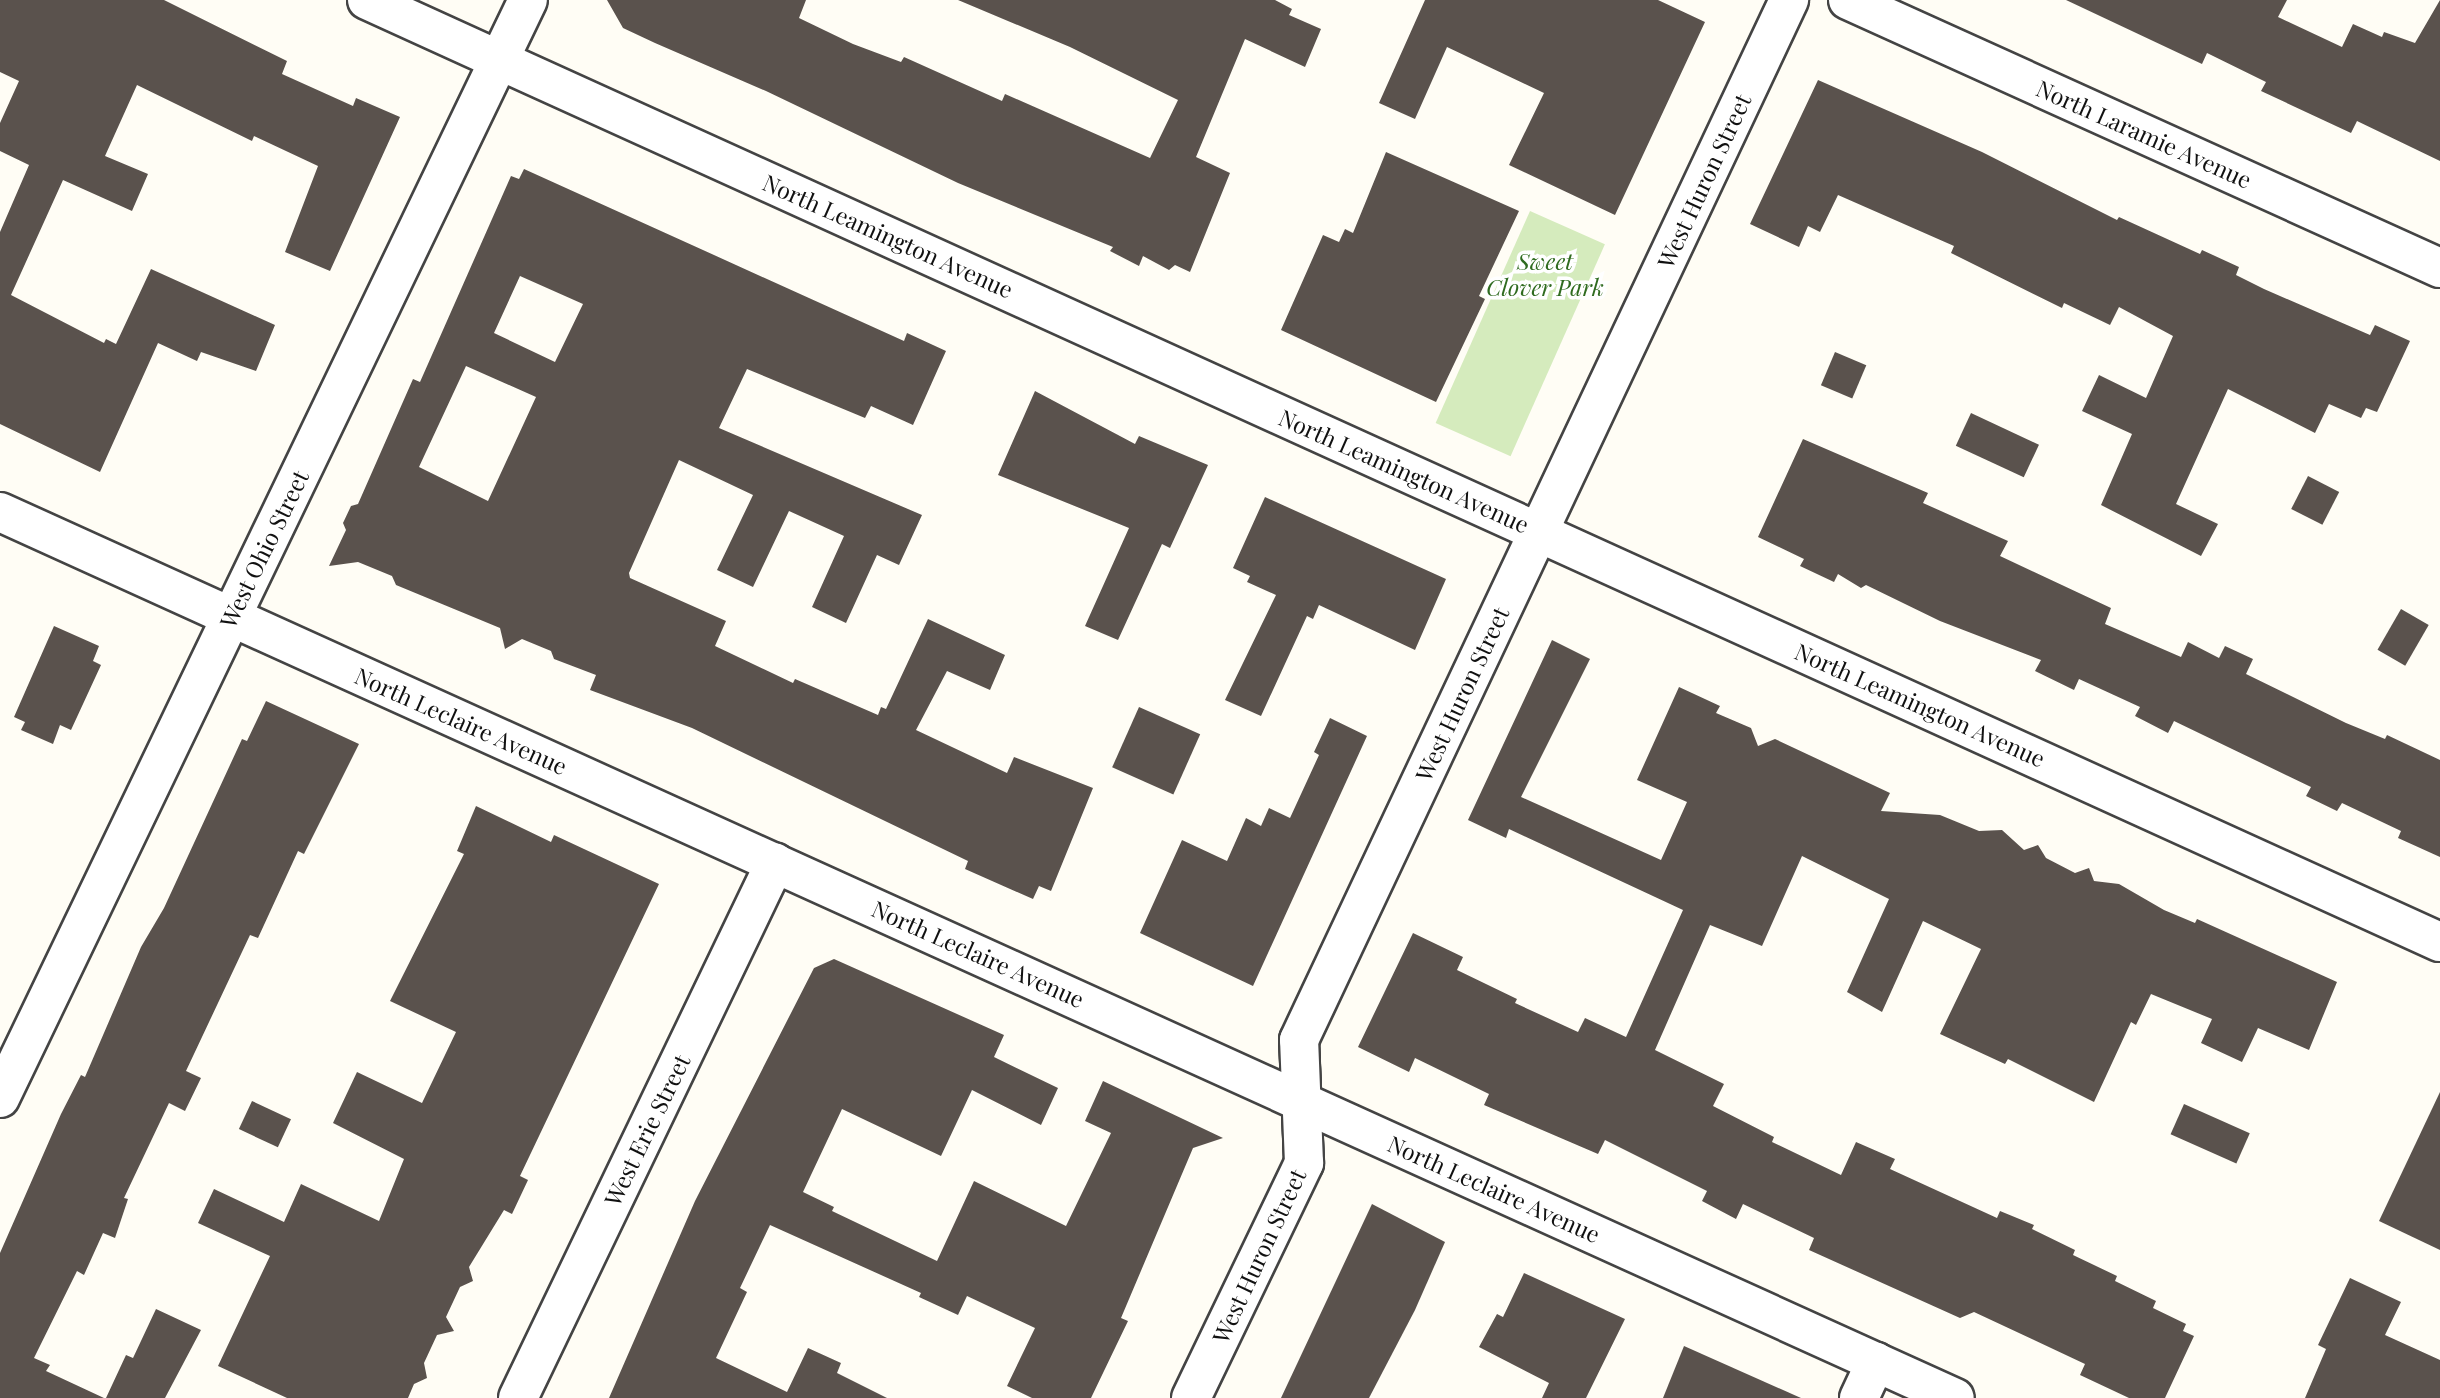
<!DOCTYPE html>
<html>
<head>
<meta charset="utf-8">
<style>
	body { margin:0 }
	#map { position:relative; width:2440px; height:1398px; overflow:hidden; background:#fffdf5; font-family:"Playfair Display",serif }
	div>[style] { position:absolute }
	.green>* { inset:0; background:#d5ebbd; transform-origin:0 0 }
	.building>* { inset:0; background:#5a524d; transform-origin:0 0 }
	.roads { filter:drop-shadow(2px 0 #444) drop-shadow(-2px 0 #444) drop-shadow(0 2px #444) drop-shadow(0 -2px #444) }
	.minor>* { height:38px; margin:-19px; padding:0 19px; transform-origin:19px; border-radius:19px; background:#fff }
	span { translate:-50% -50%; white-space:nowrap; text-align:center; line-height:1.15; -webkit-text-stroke:7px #fff; paint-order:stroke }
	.street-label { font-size:23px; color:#111 }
	.park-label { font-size:23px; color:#2f6b1f; font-style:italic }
</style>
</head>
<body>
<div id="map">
	<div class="green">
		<div style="left:1530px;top:211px;width:82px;height:232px;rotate:24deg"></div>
	</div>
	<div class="building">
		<div style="clip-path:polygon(0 0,164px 0,287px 61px,282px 74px,353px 106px,356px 98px,400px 117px,330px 271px,285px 252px,318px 166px,254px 136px,252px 141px,137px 85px,105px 156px,148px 174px,132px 211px,63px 180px,11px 295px,104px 343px,106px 339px,116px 344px,151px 269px,275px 325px,256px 371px,201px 352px,197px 361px,158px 343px,100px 472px,0 424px,0 232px,29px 165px,0 151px,0 123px,19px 81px,0 72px)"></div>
		<div style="clip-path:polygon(607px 0,806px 0,799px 18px,853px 44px,901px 62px,904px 57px,1002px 101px,1005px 94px,1150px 158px,1178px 100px,1070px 47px,958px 0,1275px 0,1292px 9px,1289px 15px,1321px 29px,1305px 67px,1245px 39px,1196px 157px,1230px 173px,1190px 272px,1175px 265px,1169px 270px,1143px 256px,1139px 266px,1110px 251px,1113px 247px,958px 183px,766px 91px,655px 43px,623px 28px)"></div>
		<div style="clip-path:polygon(1425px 0,1658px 0,1705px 22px,1615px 215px,1509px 165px,1544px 93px,1447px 47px,1415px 119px,1379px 103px)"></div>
		<div style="clip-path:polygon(2066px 0,2287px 0,2278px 17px,2342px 47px,2353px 24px,2382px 37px,2384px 32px,2415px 43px,2440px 0,2440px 161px,2357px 121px,2351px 133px,2261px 91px,2266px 82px,2207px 53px,2202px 64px)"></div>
		<div style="clip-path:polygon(1818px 80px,1982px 152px,2117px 220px,2119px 217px,2200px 254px,2202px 250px,2239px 267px,2236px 275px,2264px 289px,2370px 335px,2375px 325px,2410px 341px,2377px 412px,2366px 408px,2361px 418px,2329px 404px,2315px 433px,2228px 389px,2176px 504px,2218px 524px,2201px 556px,2101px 505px,2132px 434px,2082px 411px,2099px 375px,2146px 398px,2173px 336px,2119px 307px,2110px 325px,2064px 303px,2062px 308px,1951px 253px,1954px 246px,1838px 195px,1820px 232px,1808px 226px,1799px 247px,1750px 224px)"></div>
		<div style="clip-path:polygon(1386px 152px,1519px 211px,1479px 296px,1485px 299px,1436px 402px,1281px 330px,1323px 235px,1339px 242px,1345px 229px,1353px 233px)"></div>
		<div style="clip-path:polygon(evenodd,524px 169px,904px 341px,907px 333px,946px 351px,913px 425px,871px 406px,865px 418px,747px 369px,719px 428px,922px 515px,899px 565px,877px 555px,846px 623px,812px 607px,844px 536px,789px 511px,753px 587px,717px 570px,753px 495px,679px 460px,629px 573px,630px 578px,726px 621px,715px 646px,793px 683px,795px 679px,878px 715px,881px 707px,886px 709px,928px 619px,1005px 655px,990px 690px,947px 671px,916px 730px,1007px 773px,1014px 757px,1093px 788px,1051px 891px,1039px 886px,1033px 899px,965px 869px,968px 861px,692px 728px,590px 690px,596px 675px,554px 659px,551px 651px,522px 639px,505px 649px,500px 628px,396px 585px,392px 576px,358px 562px,329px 566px,346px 530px,343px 523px,351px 506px,358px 504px,413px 379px,420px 382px,511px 176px,519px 179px,524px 169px,520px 276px,583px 304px,555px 362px,494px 333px,520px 276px,524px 169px,466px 366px,536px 397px,488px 501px,419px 467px,466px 366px)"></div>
		<div style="left:1835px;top:352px;width:34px;height:36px;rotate:23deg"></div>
		<div style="clip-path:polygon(1035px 391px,1135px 444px,1139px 436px,1208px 465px,1170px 548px,1162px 544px,1118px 640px,1085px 626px,1129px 528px,998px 475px)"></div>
		<div style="left:1971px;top:413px;width:75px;height:36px;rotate:25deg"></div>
		<div style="clip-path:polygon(1803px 439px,1928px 493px,1923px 503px,2008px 541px,2000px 556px,2111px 608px,2105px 624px,2181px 657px,2188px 642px,2219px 658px,2225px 646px,2253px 659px,2246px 674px,2346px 723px,2385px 739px,2387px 735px,2440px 760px,2440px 857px,2398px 838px,2401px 831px,2342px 803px,2337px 811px,2306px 796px,2311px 787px,2174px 721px,2168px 733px,2135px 716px,2140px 707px,2079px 679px,2074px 690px,2035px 671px,2041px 660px,1940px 621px,1866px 585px,1861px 588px,1838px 574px,1834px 582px,1800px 566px,1804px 559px,1758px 537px)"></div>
		<div style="left:2308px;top:476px;width:35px;height:37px;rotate:27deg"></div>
		<div style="clip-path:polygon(1265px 497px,1446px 579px,1415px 650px,1319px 605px,1313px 619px,1307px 616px,1261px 716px,1225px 700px,1276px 595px,1247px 582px,1250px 576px,1233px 568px)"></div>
		<div style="left:2401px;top:609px;width:32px;height:47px;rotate:30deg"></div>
		<div style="clip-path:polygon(54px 626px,99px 646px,93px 661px,101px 665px,71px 730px,60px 725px,53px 744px,21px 730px,25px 722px,14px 717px)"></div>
		<div style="clip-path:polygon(1552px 640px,1590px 659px,1521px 797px,1661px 860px,1687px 802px,1637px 780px,1679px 687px,1720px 706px,1716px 713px,1751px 728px,1758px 746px,1775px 739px,1890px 793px,1881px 811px,1940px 815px,1979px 831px,2002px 830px,2024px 850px,2038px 845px,2046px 858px,2075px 873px,2089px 868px,2094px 881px,2119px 884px,2164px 910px,2195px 923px,2197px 919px,2337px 982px,2309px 1050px,2258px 1028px,2242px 1062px,2201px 1043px,2212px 1019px,2151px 994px,2136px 1025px,2131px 1022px,2094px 1102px,2008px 1059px,2005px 1064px,1940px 1034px,1981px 949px,1923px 921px,1882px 1012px,1847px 992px,1889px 899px,1802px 856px,1762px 946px,1710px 925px,1655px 1050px,1724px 1084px,1713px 1106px,1774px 1137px,1772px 1142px,1841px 1175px,1856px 1142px,1895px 1159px,1890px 1169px,1997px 1218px,2000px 1211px,2034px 1225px,2032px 1229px,2075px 1250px,2073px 1255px,2117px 1276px,2115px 1281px,2156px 1301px,2153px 1308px,2186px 1324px,2183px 1331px,2194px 1336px,2165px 1398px,2129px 1398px,2080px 1375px,2085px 1364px,2034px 1340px,1974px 1312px,1960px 1318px,1809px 1250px,1814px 1238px,1743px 1204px,1736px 1219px,1702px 1201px,1707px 1191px,1605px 1140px,1598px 1154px,1484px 1105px,1489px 1094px,1415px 1058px,1409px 1072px,1358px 1047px,1413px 933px,1463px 957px,1457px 970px,1517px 999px,1515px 1003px,1578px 1032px,1585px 1018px,1626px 1037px,1683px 910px,1509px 829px,1506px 838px,1468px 820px)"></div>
		<div style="clip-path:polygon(266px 701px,359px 744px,304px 854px,298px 851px,258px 938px,250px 935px,186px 1071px,201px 1078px,185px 1111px,169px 1103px,124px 1198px,128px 1199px,115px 1238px,103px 1233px,84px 1275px,77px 1271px,34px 1358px,50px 1365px,46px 1371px,104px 1398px,0 1398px,0 1253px,61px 1114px,81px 1075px,85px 1077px,141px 947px,164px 908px,242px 739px,247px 741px)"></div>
		<div style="left:1139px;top:707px;width:67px;height:66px;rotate:24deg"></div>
		<div style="clip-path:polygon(1330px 718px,1367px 736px,1253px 986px,1140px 933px,1182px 840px,1227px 861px,1246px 818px,1261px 826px,1269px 808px,1290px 818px,1319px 755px,1314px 752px)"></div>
		<div style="clip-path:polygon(476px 806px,551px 842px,554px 835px,659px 884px,520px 1176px,528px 1180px,512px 1214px,504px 1210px,469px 1267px,473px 1281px,460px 1287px,446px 1317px,454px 1331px,437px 1335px,424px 1363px,427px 1378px,414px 1384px,408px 1398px,287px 1398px,218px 1366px,270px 1256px,198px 1223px,214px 1189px,284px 1222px,301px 1184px,379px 1221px,404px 1159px,333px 1123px,357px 1072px,422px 1103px,456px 1032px,390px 1001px,464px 854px,457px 851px)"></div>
		<div style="clip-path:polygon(834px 959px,1004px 1035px,994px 1057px,1058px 1088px,1041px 1125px,972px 1090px,941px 1156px,842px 1109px,803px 1192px,834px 1207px,832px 1211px,937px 1261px,974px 1181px,1066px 1226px,1111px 1133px,1085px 1121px,1103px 1081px,1223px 1138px,1193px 1148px,1121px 1318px,1128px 1321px,1091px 1398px,1032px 1398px,1007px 1386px,1035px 1328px,967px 1296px,958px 1315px,919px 1297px,921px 1293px,770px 1225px,740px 1288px,747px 1292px,716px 1358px,787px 1392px,808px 1348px,841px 1363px,837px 1373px,887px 1398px,609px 1398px,695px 1201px,790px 1015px,814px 968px)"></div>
		<div style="clip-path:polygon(2440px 1092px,2440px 1250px,2379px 1221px)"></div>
		<div style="left:252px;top:1101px;width:43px;height:31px;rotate:25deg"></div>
		<div style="left:2184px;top:1104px;width:72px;height:33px;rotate:24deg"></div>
		<div style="clip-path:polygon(1372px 1204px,1445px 1242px,1415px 1310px,1369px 1398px,1281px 1398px)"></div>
		<div style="clip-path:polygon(1524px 1273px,1625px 1319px,1586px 1398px,1542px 1398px,1549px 1383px,1479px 1347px,1497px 1314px,1503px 1317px)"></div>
		<div style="clip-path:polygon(2350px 1278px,2401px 1302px,2385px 1335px,2440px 1360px,2440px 1398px,2305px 1398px,2326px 1349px,2318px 1345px)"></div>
		<div style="clip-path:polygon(156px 1309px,201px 1330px,165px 1398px,106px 1398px,126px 1355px,133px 1358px)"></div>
		<div style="clip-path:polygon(1684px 1346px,1801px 1398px,1663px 1398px)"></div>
	</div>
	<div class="roads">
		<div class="minor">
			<div style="left:367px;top:0;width:2277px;rotate:24.44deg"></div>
			<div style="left:1848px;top:0;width:650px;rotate:24.36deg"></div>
			<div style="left:0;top:512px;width:2146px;rotate:24.38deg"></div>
			<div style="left:0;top:1098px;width:1218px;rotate:-64.32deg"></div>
			<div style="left:518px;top:1398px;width:594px;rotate:-64.34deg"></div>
			<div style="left:1191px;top:1398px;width:261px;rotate:-64.3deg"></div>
			<div style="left:1304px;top:1163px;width:123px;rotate:-92.3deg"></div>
			<div style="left:1299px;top:1040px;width:1150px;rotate:-64.77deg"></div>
			<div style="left:1859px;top:1398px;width:40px;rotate:-65deg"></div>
		</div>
	</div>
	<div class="street-label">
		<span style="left:2144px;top:134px;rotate:24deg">North Laramie Avenue</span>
		<span style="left:1704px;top:181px;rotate:-65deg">West Huron Street</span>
		<span style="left:888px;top:236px;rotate:24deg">North Leamington Avenue</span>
		<span style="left:1404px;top:471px;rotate:24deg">North Leamington Avenue</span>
		<span style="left:264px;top:549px;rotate:-64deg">West Ohio Street</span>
		<span style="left:1462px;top:694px;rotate:-65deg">West Huron Street</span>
		<span style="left:1920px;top:705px;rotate:24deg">North Leamington Avenue</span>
		<span style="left:461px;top:721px;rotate:24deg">North Leclaire Avenue</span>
		<span style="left:978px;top:954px;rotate:24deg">North Leclaire Avenue</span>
		<span style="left:647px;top:1130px;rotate:-64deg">West Erie Street</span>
		<span style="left:1494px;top:1189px;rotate:24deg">North Leclaire Avenue</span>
		<span style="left:1259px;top:1256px;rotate:-65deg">West Huron Street</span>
	</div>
	<div class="park-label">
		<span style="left:1545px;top:274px">Sweet<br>Clover Park</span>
	</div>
</div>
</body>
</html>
